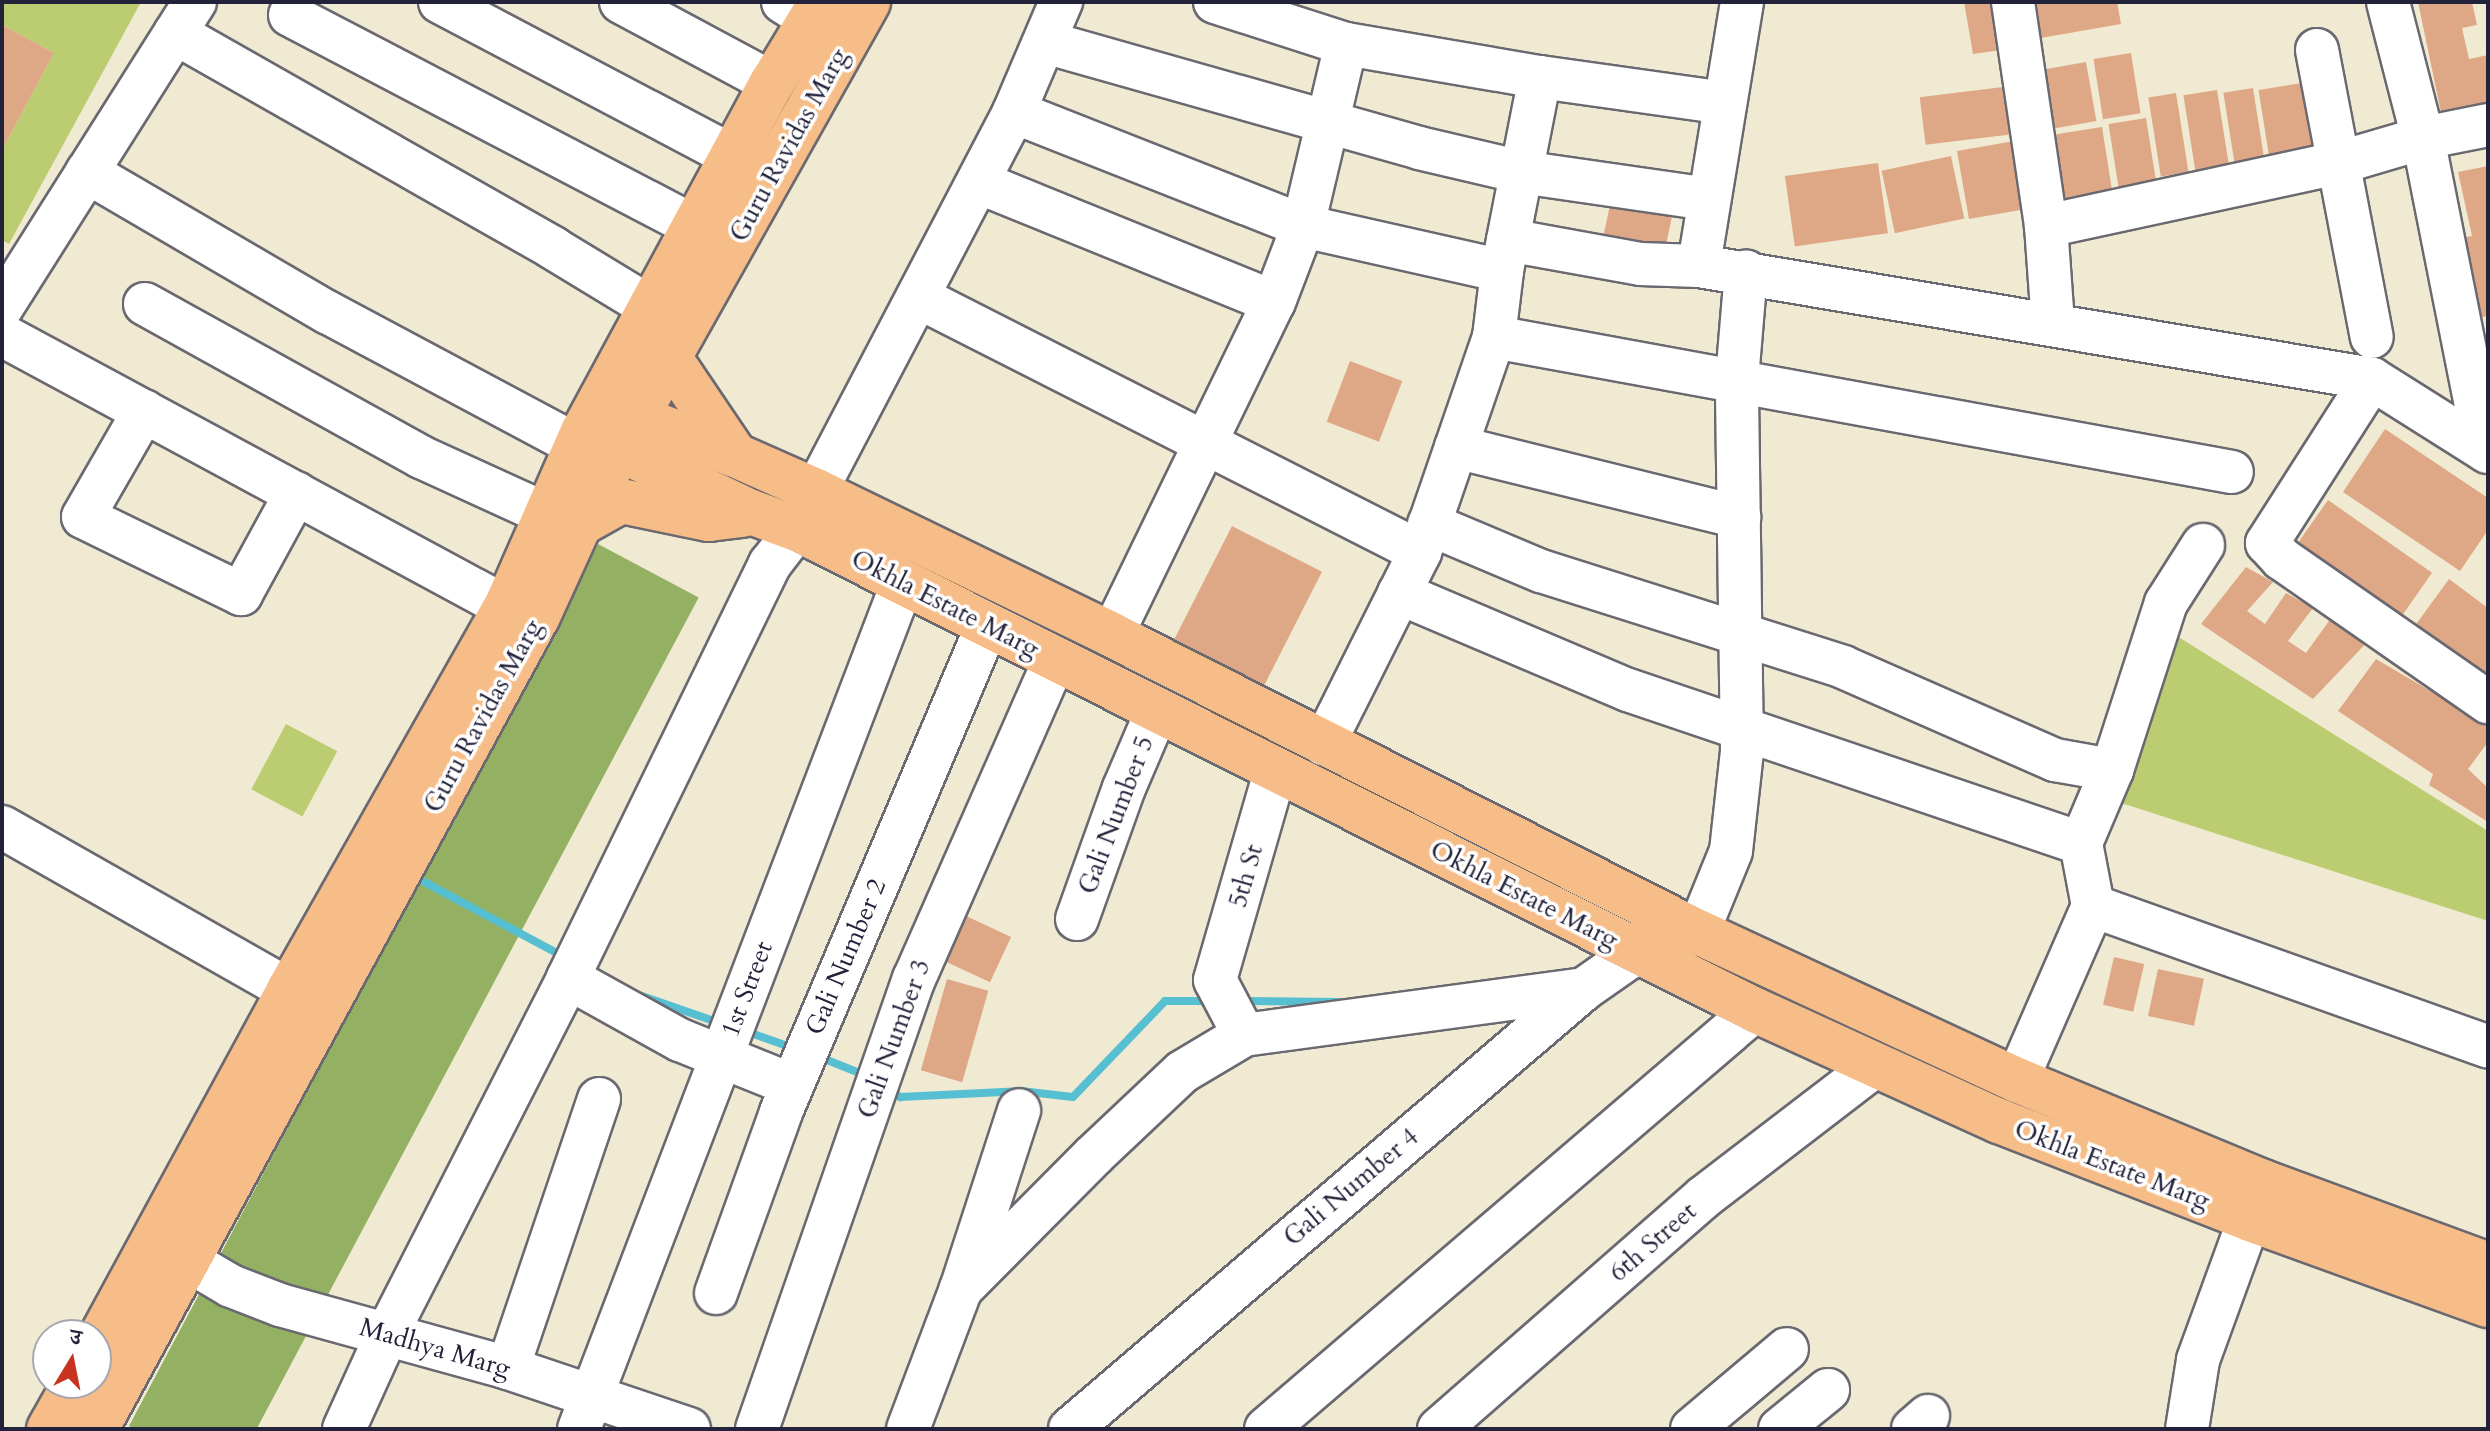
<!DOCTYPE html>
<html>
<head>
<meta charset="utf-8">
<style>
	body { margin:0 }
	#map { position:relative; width:2490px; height:1431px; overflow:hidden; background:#f1ead2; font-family:Cardo,"Noto Serif Devanagari",serif }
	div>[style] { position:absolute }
	.green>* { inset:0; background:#bbcd70; transform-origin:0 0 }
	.forest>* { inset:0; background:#94b062; transform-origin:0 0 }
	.stream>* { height:8px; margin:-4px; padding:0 4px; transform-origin:4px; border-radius:4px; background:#56c0d2 }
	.building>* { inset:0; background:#dea886; transform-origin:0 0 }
	.roads { filter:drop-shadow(2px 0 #6a6870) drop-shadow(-2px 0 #6a6870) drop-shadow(0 2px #6a6870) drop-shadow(0 -2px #6a6870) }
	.minor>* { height:42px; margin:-21px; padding:0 21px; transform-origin:21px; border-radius:21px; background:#fff }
	.major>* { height:44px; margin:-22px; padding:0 22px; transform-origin:22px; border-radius:22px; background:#f7bd88 }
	span { translate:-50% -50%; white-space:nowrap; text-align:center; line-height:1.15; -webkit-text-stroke:7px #fff; paint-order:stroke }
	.street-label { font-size:26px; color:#22223b }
	.frame { position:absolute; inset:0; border:4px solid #22223b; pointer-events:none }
	.north { position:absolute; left:32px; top:1319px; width:80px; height:80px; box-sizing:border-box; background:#fff; border:2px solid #a7a7b1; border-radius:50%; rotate:10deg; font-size:22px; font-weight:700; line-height:32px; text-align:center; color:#22223b }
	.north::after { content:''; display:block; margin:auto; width:28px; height:36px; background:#c8321e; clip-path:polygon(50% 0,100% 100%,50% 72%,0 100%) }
</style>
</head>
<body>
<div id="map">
	<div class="green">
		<div style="clip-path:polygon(2px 2px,141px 2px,9px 244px,2px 240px,2px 150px,54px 53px,2px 25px)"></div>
		<div style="clip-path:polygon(2177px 636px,2488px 831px,2488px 921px,2112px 800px)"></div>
		<div style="left:286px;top:724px;width:58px;height:74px;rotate:28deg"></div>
	</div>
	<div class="forest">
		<div style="left:598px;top:544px;width:114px;height:999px;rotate:28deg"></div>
	</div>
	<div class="stream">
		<div style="left:415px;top:877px;width:171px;rotate:28.2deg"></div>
		<div style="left:639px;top:995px;width:86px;rotate:19.1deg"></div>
		<div style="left:1241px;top:1001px;width:98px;rotate:0.6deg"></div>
		<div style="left:745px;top:1031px;width:54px;rotate:19.4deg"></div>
		<div style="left:817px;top:1056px;width:54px;rotate:21.8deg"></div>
		<div style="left:889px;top:1089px;width:14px;rotate:36deg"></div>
		<div style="left:900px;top:1097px;width:121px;rotate:-2.8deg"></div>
		<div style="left:1021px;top:1091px;width:52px;rotate:6.6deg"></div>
		<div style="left:1073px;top:1097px;width:133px;rotate:-46.2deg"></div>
		<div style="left:1165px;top:1001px;width:46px"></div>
	</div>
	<div class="building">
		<div style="clip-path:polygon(1964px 2px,2008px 2px,2015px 48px,1973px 54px)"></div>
		<div style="clip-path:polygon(2022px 2px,2117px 2px,2121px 24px,2029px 40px)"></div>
		<div style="clip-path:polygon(2418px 2px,2472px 2px,2477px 25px,2462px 28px,2469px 59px,2488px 55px,2488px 113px,2443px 122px)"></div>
		<div style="clip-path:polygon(2px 25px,54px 53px,2px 150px)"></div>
		<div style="left:2131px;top:53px;width:61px;height:38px;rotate:81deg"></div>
		<div style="left:2086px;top:62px;width:60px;height:43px;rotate:80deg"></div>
		<div style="left:2302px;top:83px;width:74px;height:44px;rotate:81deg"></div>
		<div style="left:2019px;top:85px;width:48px;height:100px;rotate:83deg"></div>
		<div style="left:2253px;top:88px;width:81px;height:30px;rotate:81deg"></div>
		<div style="left:2217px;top:90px;width:84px;height:34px;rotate:81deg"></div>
		<div style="left:2176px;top:93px;width:80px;height:28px;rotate:81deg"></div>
		<div style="left:2146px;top:118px;width:73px;height:38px;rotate:81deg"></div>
		<div style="left:2102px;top:127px;width:74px;height:48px;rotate:81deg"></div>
		<div style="left:2020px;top:140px;width:69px;height:64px;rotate:80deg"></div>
		<div style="left:1951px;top:156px;width:64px;height:71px;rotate:78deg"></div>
		<div style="left:1878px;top:163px;width:71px;height:94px;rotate:82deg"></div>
		<div style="clip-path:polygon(2488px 166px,2488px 316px,2472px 319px,2455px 239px,2472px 236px,2458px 172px)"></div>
		<div style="left:1613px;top:191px;width:63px;height:56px;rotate:12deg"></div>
		<div style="left:1350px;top:361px;width:56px;height:65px;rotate:21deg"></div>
		<div style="clip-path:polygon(2385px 429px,2488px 498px,2488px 530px,2460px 571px,2343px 492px)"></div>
		<div style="left:2328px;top:500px;width:127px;height:52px;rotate:35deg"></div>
		<div style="left:1232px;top:526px;width:101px;height:128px;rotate:27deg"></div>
		<div style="clip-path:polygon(2246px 567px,2273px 582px,2247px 611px,2265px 624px,2286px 593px,2313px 608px,2288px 641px,2306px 653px,2334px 614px,2372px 637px,2313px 699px,2201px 624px)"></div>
		<div style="clip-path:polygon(2449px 579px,2488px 608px,2488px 681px,2414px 627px)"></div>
		<div style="clip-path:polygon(2376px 659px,2488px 725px,2488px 742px,2468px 769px,2488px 788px,2488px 822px,2429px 785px,2433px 774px,2338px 711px)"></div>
		<div style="left:964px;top:915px;width:52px;height:50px;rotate:25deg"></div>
		<div style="left:2114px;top:957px;width:31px;height:49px;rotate:13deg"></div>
		<div style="left:2158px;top:969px;width:47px;height:48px;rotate:12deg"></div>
		<div style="left:947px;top:979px;width:43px;height:95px;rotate:16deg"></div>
	</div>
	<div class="roads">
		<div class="minor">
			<div style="left:440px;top:2px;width:330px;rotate:27.8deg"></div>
			<div style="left:621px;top:2px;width:171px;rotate:28.2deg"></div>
			<div style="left:783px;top:2px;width:34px;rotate:32deg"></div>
			<div style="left:1215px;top:2px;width:138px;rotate:17.8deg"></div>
			<div style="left:1346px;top:44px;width:197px;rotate:9.7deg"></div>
			<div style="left:1540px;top:77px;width:198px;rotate:101.1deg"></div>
			<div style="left:1502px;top:271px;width:66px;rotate:96.9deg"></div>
			<div style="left:1494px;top:337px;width:227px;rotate:109deg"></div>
			<div style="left:1420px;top:552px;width:215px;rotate:116.6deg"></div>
			<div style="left:1742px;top:2px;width:267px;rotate:99.3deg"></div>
			<div style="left:1699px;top:266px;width:682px;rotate:9.53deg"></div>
			<div style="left:2372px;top:379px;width:137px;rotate:32.2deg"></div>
			<div style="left:2013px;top:2px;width:226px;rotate:81.6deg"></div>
			<div style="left:2046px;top:226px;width:98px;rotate:85.9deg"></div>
			<div style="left:2388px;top:2px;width:140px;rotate:75.6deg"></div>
			<div style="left:2423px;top:138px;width:318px;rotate:78.8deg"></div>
			<div style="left:290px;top:15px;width:456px;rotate:27.6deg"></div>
			<div style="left:175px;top:33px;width:435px;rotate:29.6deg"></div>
			<div style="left:553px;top:248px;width:114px;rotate:31.3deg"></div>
			<div style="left:1045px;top:42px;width:389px;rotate:15.8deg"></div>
			<div style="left:1419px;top:148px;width:105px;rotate:13.2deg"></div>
			<div style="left:1521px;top:172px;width:190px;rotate:8.2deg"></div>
			<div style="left:2317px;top:50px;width:292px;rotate:79.2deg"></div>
			<div style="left:1540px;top:77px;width:187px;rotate:8deg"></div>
			<div style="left:1014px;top:112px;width:311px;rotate:21.5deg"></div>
			<div style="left:1303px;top:226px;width:204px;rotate:12.7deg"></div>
			<div style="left:87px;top:172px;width:278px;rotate:30.3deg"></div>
			<div style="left:327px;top:312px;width:285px;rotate:28.1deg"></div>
			<div style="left:978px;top:182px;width:319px;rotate:22.1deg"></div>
			<div style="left:2046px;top:226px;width:299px;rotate:-12.2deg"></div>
			<div style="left:2338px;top:163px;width:89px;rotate:-16.4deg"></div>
			<div style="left:2423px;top:138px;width:66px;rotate:-11.3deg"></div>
			<div style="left:1508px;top:240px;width:134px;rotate:10.3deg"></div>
			<div style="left:1640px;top:264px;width:59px;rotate:1.9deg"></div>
			<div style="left:918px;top:297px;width:563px;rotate:26.93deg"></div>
			<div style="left:145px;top:304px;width:316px;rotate:29deg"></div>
			<div style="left:421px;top:457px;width:137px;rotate:24.5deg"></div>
			<div style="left:2px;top:307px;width:361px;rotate:-57.7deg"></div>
			<div style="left:2px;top:335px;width:573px;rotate:28.35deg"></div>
			<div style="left:1494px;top:337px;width:750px;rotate:10.37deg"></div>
			<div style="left:2372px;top:379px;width:195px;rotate:122.6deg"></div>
			<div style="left:2267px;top:543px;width:22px;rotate:47deg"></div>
			<div style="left:2282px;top:559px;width:251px;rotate:34.8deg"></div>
			<div style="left:144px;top:411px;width:122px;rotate:119.9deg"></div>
			<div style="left:83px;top:517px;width:176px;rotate:26deg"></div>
			<div style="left:241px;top:594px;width:115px;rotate:-61.4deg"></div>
			<div style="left:1456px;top:447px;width:292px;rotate:13.9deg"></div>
			<div style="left:816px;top:491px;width:428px;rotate:-62.4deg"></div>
			<div style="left:1014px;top:112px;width:120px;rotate:-66.9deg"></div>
			<div style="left:1429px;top:524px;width:121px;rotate:22.8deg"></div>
			<div style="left:1541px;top:571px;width:317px;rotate:17.6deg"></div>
			<div style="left:1843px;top:667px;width:232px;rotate:23.7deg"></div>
			<div style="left:2055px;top:760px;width:58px;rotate:10deg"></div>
			<div style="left:1399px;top:593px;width:249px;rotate:23deg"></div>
			<div style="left:1628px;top:690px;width:478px;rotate:18.7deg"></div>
			<div style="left:1112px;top:635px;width:370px;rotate:-64.1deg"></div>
			<div style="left:1274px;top:302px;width:81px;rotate:-69.1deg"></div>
			<div style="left:1303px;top:226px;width:187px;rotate:-76.7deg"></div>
			<div style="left:2px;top:827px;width:330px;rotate:29.6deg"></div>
			<div style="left:2093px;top:906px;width:419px;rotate:19.6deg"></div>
			<div style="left:1077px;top:919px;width:139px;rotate:-70.3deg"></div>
			<div style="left:1124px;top:788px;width:84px;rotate:-66.8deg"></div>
			<div style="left:1698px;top:932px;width:87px;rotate:-67.8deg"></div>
			<div style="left:1731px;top:851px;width:100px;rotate:-83.7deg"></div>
			<div style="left:1742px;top:752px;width:373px;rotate:-90.8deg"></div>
			<div style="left:1737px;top:379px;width:108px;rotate:-85.2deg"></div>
			<div style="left:568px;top:978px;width:128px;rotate:29deg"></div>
			<div style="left:680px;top:1040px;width:121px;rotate:21.9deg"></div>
			<div style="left:1244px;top:1035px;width:62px;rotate:-117.8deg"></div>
			<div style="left:1215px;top:980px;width:216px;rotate:-73.9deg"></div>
			<div style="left:2017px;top:1080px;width:190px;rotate:-66.4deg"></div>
			<div style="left:2093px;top:906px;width:64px;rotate:-100.8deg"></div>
			<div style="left:2081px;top:843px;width:79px;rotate:-67deg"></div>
			<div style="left:2112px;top:770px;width:176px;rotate:-72.1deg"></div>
			<div style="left:2166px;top:603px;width:69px;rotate:-57.5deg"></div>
			<div style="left:185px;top:1259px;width:53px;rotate:30.4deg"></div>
			<div style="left:231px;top:1286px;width:53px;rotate:21.2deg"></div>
			<div style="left:280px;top:1305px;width:237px;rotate:15.4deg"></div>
			<div style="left:508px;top:1368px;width:191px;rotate:18.6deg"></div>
			<div style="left:961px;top:1289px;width:187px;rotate:-45.2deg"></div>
			<div style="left:1093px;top:1156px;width:122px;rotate:-43.3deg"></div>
			<div style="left:1182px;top:1072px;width:72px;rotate:-30.8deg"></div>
			<div style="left:1244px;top:1035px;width:343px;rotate:-7.7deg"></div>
			<div style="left:716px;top:1293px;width:192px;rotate:-70.2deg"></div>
			<div style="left:781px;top:1112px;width:528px;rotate:-67.03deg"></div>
			<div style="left:508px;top:1368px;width:284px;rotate:-71.3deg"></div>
			<div style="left:344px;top:1429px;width:107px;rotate:-65.6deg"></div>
			<div style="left:388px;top:1332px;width:397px;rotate:-63deg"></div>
			<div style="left:568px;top:978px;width:461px;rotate:-64deg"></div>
			<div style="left:770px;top:564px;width:44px;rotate:-52.4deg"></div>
			<div style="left:579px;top:1429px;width:907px;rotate:-69.07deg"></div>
			<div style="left:757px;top:1429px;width:477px;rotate:-70.8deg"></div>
			<div style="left:914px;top:979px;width:350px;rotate:-66.2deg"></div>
			<div style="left:908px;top:1429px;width:150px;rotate:-69.3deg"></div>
			<div style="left:961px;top:1289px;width:188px;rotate:-72deg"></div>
			<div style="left:1070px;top:1429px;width:677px;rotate:-40.56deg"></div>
			<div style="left:1584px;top:989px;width:65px;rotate:-34.9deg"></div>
			<div style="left:1266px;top:1429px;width:644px;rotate:-40.59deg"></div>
			<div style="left:1439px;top:1429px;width:352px;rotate:-41.2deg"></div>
			<div style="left:1704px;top:1197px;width:217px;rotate:-37.5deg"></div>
			<div style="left:1692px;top:1429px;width:124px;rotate:-40.1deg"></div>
			<div style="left:1780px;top:1429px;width:62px;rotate:-39.1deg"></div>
			<div style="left:1913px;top:1429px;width:20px;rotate:-41deg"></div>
			<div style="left:2187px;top:1429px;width:70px;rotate:-80.9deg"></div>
			<div style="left:2198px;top:1360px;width:184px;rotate:-70deg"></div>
		</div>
		<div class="major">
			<div style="left:669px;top:357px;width:118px;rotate:56deg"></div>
			<div style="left:600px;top:403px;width:145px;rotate:21.1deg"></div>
			<div style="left:735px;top:455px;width:89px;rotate:24deg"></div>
			<div style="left:816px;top:491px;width:329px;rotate:25.9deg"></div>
			<div style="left:1112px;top:635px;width:657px;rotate:26.88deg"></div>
			<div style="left:1698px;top:932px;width:352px;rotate:24.9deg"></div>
			<div style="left:2017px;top:1080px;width:266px;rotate:22.5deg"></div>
			<div style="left:2263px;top:1182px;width:240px;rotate:20.2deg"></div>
			<div style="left:583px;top:432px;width:186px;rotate:25.5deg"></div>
			<div style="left:751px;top:512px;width:49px;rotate:20.3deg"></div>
			<div style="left:797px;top:529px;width:1072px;rotate:26.66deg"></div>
			<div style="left:1755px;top:1010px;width:268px;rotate:24.5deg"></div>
			<div style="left:1999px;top:1121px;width:269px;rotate:21.3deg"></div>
			<div style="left:2250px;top:1219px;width:253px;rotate:19.9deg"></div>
			<div style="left:580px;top:524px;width:47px;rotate:-29.3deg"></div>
			<div style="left:621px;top:501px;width:90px;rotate:11.6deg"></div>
			<div style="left:709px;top:519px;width:33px;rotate:-7deg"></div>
			<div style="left:96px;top:1346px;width:405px;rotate:-61.5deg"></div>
			<div style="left:289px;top:990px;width:440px;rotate:-60.5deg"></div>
			<div style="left:506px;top:607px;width:191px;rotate:-66.3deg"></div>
			<div style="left:583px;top:432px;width:397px;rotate:-61.6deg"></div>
			<div style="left:772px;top:83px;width:95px;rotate:-58.8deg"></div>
			<div style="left:49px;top:1429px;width:53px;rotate:-60.5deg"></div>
			<div style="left:96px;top:1429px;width:925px;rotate:-61.47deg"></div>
			<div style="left:538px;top:616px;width:101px;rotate:-65.5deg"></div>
			<div style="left:580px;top:524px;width:189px;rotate:-61.9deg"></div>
			<div style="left:669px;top:357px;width:407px;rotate:-60.7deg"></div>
		</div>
	</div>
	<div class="street-label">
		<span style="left:789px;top:145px;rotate:-61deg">Guru Ravidas Marg</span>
		<span style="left:945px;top:604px;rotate:27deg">Okhla Estate Marg</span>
		<span style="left:483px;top:716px;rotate:-61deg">Guru Ravidas Marg</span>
		<span style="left:1116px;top:815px;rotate:-69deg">Gali Number 5</span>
		<span style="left:1246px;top:876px;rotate:-74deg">5th St</span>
		<span style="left:1524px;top:895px;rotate:27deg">Okhla Estate Marg</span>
		<span style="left:846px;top:957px;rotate:-67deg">Gali Number 2</span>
		<span style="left:747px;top:989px;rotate:-69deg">1st Street</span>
		<span style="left:894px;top:1039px;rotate:-70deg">Gali Number 3</span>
		<span style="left:2112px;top:1165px;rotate:21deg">Okhla Estate Marg</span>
		<span style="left:1351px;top:1187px;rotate:-40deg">Gali Number 4</span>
		<span style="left:1653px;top:1242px;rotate:-41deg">6th Street</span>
		<span style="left:435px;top:1348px;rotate:16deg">Madhya Marg</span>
	</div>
	<div class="frame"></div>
	<div class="north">उ</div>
</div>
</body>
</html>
